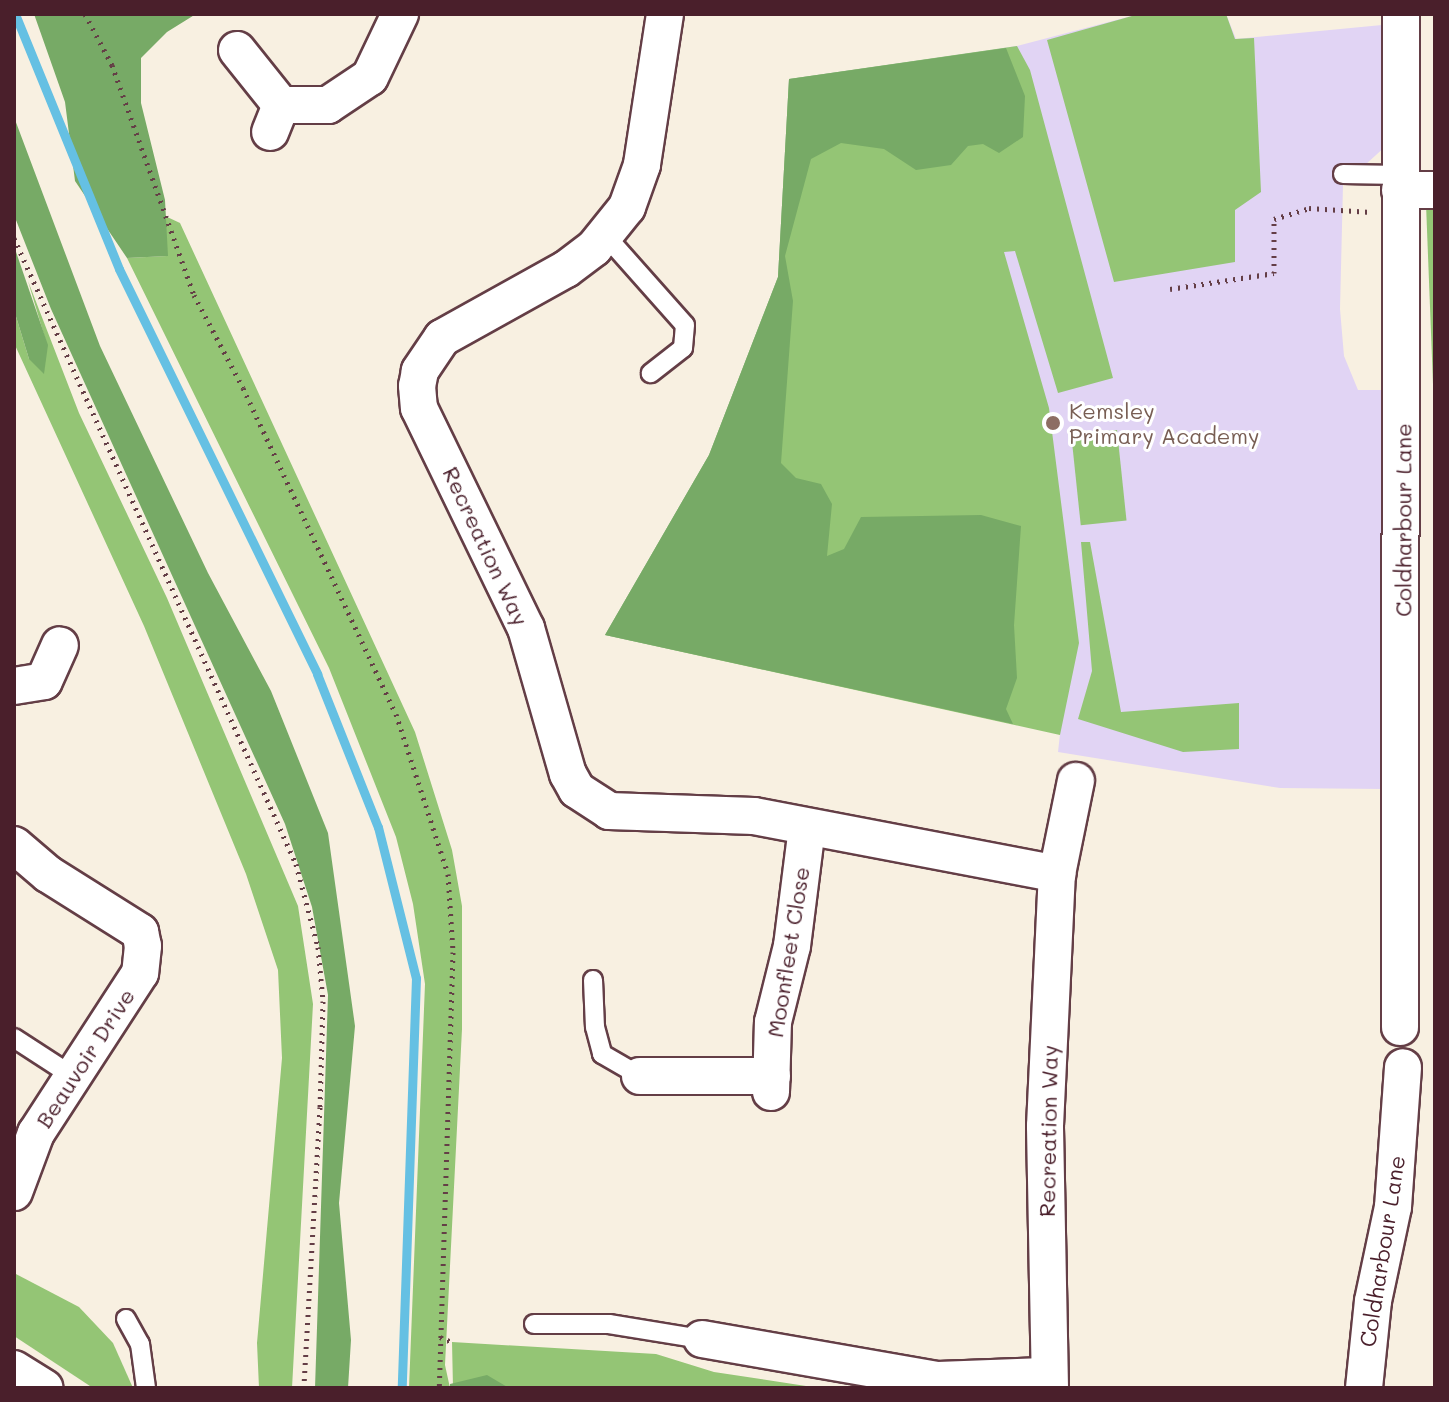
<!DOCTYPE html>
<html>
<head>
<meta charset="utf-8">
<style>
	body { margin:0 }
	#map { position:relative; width:1449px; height:1402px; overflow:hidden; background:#f8f0e1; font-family:Mali,sans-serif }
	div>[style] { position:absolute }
	.built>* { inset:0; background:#e1d4f4 }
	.green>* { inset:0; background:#94c575; transform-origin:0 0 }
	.forest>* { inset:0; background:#7a6 }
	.stream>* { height:9px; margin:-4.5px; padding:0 4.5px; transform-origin:4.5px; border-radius:4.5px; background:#65c0e3 }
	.path>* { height:5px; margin-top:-2.5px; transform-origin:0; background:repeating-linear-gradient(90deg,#643e46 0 2px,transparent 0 8px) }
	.roads { filter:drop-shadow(2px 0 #643e46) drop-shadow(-2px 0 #643e46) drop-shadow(0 2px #643e46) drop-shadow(0 -2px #643e46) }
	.lane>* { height:18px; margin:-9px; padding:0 9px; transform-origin:9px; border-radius:9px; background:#fff }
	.street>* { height:36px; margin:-18px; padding:0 18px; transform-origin:18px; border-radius:18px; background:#fff }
	.dots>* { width:22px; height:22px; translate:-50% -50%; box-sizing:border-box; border:4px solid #fff; border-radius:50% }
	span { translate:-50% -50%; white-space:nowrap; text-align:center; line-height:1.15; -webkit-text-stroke:6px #fff; paint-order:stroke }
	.education-label { font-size:22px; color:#785e54 }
	.left { translate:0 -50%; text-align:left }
	.street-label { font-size:22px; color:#4a1f2b }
	.frame { position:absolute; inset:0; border:16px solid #4a1f2b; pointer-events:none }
</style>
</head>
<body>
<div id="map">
	<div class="built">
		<div style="clip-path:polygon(1139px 14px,1226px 14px,1236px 39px,1382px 25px,1387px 145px,1343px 185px,1340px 309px,1344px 356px,1358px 390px,1383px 390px,1383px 789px,1280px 788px,1058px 752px,1060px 734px,605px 635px,709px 455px,778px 277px,789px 79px,1017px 46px)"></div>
	</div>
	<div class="green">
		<div style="clip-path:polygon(1139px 14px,1226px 14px,1235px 39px,1254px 38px,1261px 192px,1235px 210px,1235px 262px,1114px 282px,1047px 40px)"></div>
		<div style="clip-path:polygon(1017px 46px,1030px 70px,1113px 378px,1058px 393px,1015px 251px,1004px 252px,1049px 408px,1079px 643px,1060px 735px,605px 635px,709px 455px,778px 277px,789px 79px)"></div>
		<div style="clip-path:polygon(1426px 204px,1435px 204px,1435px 436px)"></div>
		<div style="clip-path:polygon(163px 215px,180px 223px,415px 732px,452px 850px,462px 906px,462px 1029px,445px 1365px,450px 1388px,409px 1388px,425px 984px,413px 904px,396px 837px,329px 668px,127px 258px,167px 256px)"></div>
		<div style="clip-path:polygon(28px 281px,79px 413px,167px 598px,298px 906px,313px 1004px,292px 1388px,259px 1388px,257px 1343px,282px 1058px,278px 970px,246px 874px,144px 626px,14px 343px,14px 310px,29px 359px,47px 345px)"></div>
		<div style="left:1117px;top:430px;width:91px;height:46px;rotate:84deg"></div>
		<div style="clip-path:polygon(1081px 542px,1090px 542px,1121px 712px,1239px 703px,1239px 749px,1183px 752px,1078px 719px,1092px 671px)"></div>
		<div style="clip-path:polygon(14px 1273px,79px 1307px,113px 1343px,133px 1388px,93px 1388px,14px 1336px)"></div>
		<div style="clip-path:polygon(452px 1342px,656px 1354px,714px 1372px,819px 1388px,453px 1388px)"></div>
	</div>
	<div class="forest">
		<div style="clip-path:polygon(34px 14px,196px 14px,167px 32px,141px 58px,141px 103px,165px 200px,168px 256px,127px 258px,75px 181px,65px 102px)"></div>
		<div style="clip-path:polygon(1006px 48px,1025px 96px,1023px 137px,999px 153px,983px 144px,968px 146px,951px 165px,916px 170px,884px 149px,841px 143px,811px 159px,785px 256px,793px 301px,781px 463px,796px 478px,821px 484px,832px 504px,827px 556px,844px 549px,861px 517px,981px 515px,1021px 526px,1014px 625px,1017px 678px,1006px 709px,1013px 724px,605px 635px,709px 455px,778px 277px,789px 79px)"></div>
		<div style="clip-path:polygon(14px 117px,100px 346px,208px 573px,271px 691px,328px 833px,355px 1026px,339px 1203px,351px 1340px,348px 1388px,315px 1388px,328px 995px,312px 907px,285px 824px,51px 309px,14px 215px)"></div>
		<div style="clip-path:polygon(14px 246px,48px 345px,44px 374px,29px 359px,14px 310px)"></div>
		<div style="clip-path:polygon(487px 1375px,509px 1388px,450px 1388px,450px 1384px)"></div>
	</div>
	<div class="stream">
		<div style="left:15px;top:14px;width:275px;rotate:67.8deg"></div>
		<div style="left:119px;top:269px;width:451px;rotate:63.9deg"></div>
		<div style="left:317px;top:674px;width:165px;rotate:68.3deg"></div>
		<div style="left:378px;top:827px;width:156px;rotate:75.9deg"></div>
		<div style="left:416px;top:978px;width:410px;rotate:92deg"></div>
	</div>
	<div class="path">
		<div style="left:85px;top:14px;width:58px;rotate:62.1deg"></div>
		<div style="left:112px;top:65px;width:244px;rotate:70.4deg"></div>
		<div style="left:194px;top:295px;width:105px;rotate:62.2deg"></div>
		<div style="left:243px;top:388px;width:360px;rotate:64.9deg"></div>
		<div style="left:396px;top:714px;width:168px;rotate:72deg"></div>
		<div style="left:448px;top:874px;width:78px;rotate:86.3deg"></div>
		<div style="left:453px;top:952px;width:436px;rotate:91.8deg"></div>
		<div style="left:14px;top:238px;width:687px;rotate:65.75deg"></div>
		<div style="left:296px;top:864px;width:86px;rotate:75.2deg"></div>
		<div style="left:318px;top:947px;width:54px;rotate:84.7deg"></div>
		<div style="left:323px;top:1001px;width:106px;rotate:91.6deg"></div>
		<div style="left:320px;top:1107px;width:281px;rotate:93.3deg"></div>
		<div style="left:1170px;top:289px;width:105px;rotate:-8.7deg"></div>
		<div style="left:1274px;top:273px;width:54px;rotate:-90deg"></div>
		<div style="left:1274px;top:219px;width:37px;rotate:-17deg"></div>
		<div style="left:1309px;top:208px;width:62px;rotate:3.7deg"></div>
		<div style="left:440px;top:1337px;width:13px;rotate:23deg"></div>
	</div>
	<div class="roads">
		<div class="lane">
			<div style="left:1343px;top:174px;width:57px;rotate:1deg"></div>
			<div style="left:605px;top:235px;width:120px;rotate:48.4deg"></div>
			<div style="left:685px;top:325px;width:23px;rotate:95deg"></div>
			<div style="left:683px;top:348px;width:41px;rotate:142deg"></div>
			<div style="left:593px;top:980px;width:47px;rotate:87.6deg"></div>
			<div style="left:595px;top:1027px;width:28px;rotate:75deg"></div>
			<div style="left:602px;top:1054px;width:44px;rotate:30.1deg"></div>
			<div style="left:14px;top:1038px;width:72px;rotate:33deg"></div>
			<div style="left:126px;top:1319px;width:29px;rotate:61deg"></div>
			<div style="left:140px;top:1344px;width:44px;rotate:82.2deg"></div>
			<div style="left:534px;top:1324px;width:75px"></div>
			<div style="left:609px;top:1324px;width:94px;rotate:9.2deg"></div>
		</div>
		<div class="street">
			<div style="left:665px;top:14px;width:153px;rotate:98.7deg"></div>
			<div style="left:642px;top:165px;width:45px;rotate:109.7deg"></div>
			<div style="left:627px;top:207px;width:53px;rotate:128.8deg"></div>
			<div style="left:594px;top:248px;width:35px;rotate:143deg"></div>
			<div style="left:566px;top:269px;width:142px;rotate:150.9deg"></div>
			<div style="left:442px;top:338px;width:40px;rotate:124deg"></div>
			<div style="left:420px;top:371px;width:15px;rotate:101deg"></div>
			<div style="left:417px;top:386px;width:22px;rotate:85deg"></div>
			<div style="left:419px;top:408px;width:245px;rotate:64.1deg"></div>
			<div style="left:526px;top:628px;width:152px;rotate:74deg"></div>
			<div style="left:568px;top:774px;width:18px;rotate:61deg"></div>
			<div style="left:577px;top:790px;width:38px;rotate:33deg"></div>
			<div style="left:609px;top:811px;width:145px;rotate:2deg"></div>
			<div style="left:754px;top:816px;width:309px;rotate:10.8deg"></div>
			<div style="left:237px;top:50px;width:70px;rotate:51.3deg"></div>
			<div style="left:281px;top:105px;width:29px;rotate:112deg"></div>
			<div style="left:281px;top:105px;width:47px"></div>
			<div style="left:328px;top:105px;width:50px;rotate:-33.7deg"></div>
			<div style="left:370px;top:77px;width:70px;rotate:-64.5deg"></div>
			<div style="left:1400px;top:190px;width:35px"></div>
			<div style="left:14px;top:686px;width:30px;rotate:-9deg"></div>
			<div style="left:44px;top:681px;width:39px;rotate:-66deg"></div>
			<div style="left:14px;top:845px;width:45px;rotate:40.5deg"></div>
			<div style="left:48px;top:874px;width:109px;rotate:32.2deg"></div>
			<div style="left:140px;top:932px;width:14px;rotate:78deg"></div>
			<div style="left:143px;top:946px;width:27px;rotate:96deg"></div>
			<div style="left:140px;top:973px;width:191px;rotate:123deg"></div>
			<div style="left:36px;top:1133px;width:63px;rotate:110.4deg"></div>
			<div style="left:1400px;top:1027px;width:1013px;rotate:-89.94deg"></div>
			<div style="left:640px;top:1076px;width:132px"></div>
			<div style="left:771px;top:1092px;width:70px;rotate:-88.4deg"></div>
			<div style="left:773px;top:1022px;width:78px;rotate:-76deg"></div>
			<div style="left:792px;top:946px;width:120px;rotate:-82.8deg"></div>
			<div style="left:702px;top:1339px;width:240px;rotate:9.9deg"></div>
			<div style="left:938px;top:1380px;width:111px;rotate:-2.1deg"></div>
			<div style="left:14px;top:1369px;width:36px;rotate:32deg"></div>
			<div style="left:1050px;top:1388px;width:262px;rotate:-91.1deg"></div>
			<div style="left:1045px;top:1126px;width:252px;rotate:-87.3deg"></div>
			<div style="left:1057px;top:874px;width:95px;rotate:-78.5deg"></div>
			<div style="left:1364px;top:1388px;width:87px;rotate:-84.1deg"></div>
			<div style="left:1373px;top:1301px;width:96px;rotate:-78deg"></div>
			<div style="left:1393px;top:1207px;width:140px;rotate:-85.9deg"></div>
		</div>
	</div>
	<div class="dots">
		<div style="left:1053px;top:423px;background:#8d6e63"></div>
	</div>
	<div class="education-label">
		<span class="left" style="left:1069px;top:423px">Kemsley<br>Primary Academy</span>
	</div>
	<div class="street-label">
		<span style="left:1403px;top:520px;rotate:-90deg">Coldharbour Lane</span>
		<span style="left:486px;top:546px;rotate:65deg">Recreation Way</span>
		<span style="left:788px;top:952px;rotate:-81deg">Moonfleet Close</span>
		<span style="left:85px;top:1058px;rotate:-57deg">Beauvoir Drive</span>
		<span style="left:1048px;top:1131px;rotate:-89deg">Recreation Way</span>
		<span style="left:1382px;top:1251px;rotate:-81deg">Coldharbour Lane</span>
	</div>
	<div class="frame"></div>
</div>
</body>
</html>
